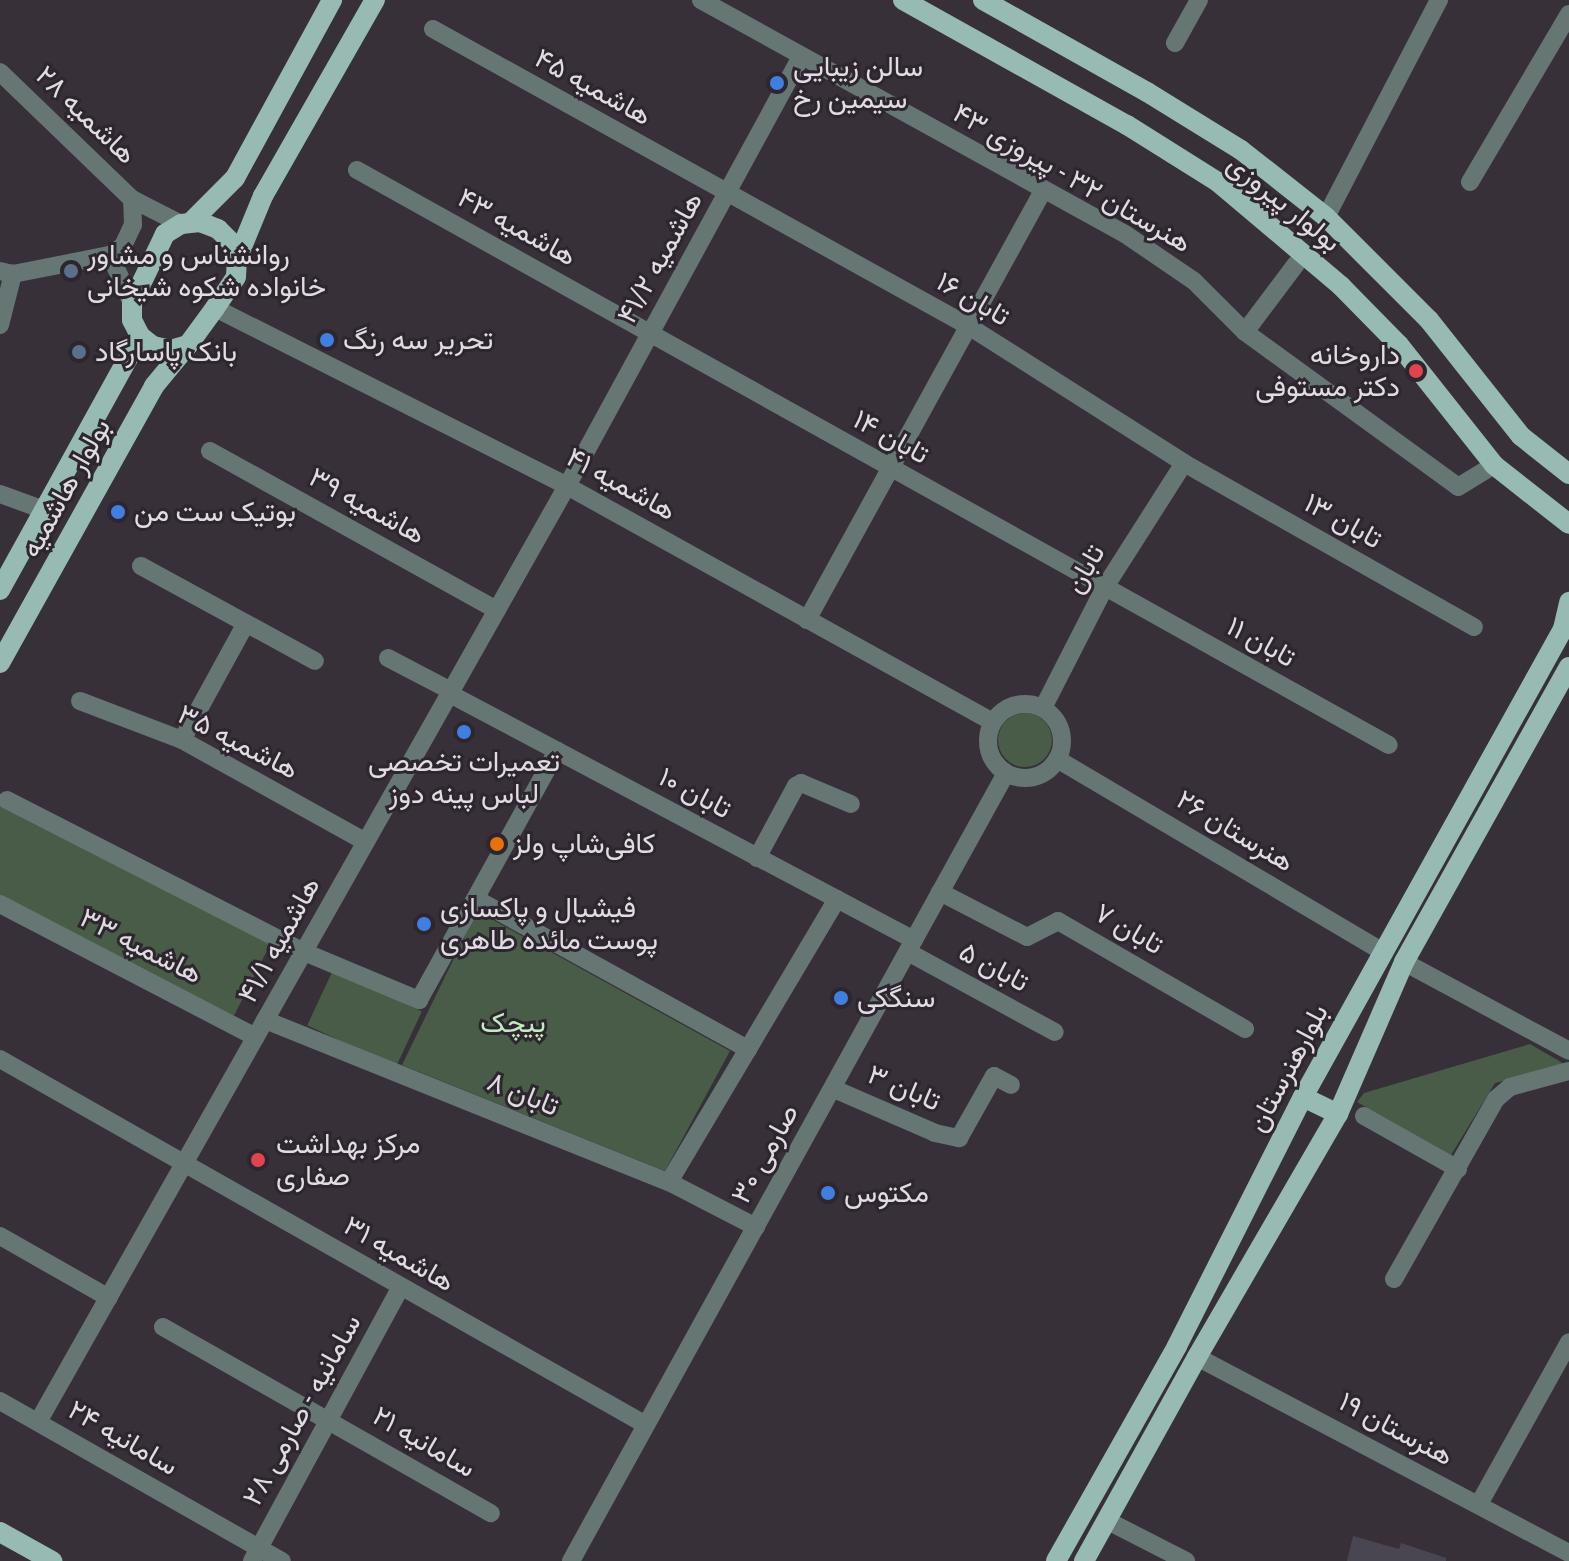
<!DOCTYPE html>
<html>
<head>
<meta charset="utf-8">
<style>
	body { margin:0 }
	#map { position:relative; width:1569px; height:1561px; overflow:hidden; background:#373039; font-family:"Roboto Condensed",Vazirmatn,sans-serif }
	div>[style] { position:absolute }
	.green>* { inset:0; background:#485c47; transform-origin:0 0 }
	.round { border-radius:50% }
	.building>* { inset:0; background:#494651 }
	.minor>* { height:18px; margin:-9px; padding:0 9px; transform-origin:9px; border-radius:9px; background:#667673 }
	.minor>.ring { margin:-9px; padding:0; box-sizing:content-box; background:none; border:18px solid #667673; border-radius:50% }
	.major>* { height:20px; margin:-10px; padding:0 10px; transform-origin:10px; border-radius:10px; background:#97bab3 }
	.dots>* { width:22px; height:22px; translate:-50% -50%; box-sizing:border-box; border:4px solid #2d262f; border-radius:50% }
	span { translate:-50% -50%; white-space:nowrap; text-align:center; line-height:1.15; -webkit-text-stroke:6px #2d262f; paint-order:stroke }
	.poi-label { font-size:28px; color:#e1dce2 }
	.left { translate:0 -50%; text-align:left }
	.right { translate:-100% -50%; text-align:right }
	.street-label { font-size:28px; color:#e1dce2 }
	.park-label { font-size:28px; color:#c1ecbf }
</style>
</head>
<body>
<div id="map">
	<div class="green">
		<div class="round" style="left:998px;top:713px;width:54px;height:54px"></div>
		<div style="left:0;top:803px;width:305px;height:90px;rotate:27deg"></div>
		<div style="clip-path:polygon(477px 911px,730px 1051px,665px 1171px,402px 1065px)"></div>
		<div style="left:333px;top:970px;width:98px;height:61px;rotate:25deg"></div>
		<div style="clip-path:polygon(1530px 1044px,1566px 1065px,1495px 1083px,1451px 1155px,1357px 1102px,1364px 1093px)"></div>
	</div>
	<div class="building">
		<div style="clip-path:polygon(1353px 1536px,1399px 1549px,1401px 1543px,1446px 1558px,1446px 1561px,1347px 1561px)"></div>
	</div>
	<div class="minor">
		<div style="left:701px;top:0;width:484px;rotate:28.9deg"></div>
		<div style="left:1125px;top:234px;width:83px;rotate:34.3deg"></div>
		<div style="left:1194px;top:281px;width:72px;rotate:45deg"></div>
		<div style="left:1245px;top:332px;width:263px;rotate:36deg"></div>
		<div style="left:1458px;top:487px;width:42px;rotate:-31.4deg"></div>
		<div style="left:433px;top:29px;width:614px;rotate:29.03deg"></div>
		<div style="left:970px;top:327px;width:254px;rotate:32.4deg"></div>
		<div style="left:1184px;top:463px;width:333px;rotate:29.5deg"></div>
		<div style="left:1175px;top:43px;width:49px;rotate:-60.8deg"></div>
		<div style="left:0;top:72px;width:183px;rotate:43.9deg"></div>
		<div style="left:132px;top:199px;width:55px;rotate:27deg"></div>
		<div style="left:357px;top:170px;width:1181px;rotate:29.13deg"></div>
		<div style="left:1470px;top:182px;width:195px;rotate:-59.5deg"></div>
		<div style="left:1326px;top:217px;width:245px;rotate:-62.5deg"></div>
		<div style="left:110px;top:255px;width:53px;rotate:65.4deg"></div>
		<div style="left:0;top:271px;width:13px;rotate:13deg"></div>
		<div style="left:13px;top:274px;width:99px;rotate:-11.1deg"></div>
		<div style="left:110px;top:255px;width:16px;rotate:-35deg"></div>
		<div style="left:123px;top:246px;width:23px;rotate:-65deg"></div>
		<div style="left:133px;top:225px;width:26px;rotate:-92deg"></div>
		<div style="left:215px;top:308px;width:394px;rotate:26.8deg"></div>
		<div style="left:567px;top:486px;width:486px;rotate:29deg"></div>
		<div style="left:0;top:325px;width:53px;rotate:-75.7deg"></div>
		<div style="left:1245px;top:332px;width:85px;rotate:-53.1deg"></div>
		<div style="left:210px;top:451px;width:328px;rotate:29deg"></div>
		<div style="left:0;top:494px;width:47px;rotate:20deg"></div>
		<div style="left:141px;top:566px;width:198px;rotate:28.6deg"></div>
		<div style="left:807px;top:620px;width:491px;rotate:-61.2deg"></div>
		<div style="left:388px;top:658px;width:71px;rotate:27.6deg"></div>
		<div style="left:450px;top:694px;width:525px;rotate:27.93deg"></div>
		<div style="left:80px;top:701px;width:109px;rotate:20.9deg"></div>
		<div style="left:182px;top:740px;width:210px;rotate:29deg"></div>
		<div class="ring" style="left:988px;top:704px;width:56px;height:56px"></div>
		<div style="left:1043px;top:708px;width:136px;rotate:-62.9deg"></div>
		<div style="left:1105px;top:587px;width:147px;rotate:-57.5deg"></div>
		<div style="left:182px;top:740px;width:133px;rotate:-61.3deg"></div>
		<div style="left:1057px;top:759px;width:379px;rotate:30.6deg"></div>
		<div style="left:7px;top:800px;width:334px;rotate:27.1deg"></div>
		<div style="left:304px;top:952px;width:125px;rotate:22.7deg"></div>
		<div style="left:419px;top:1000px;width:285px;rotate:-61deg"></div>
		<div style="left:757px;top:858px;width:82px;rotate:-61.6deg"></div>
		<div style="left:796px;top:786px;width:6px;rotate:-31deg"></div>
		<div style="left:801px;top:783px;width:54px;rotate:22.8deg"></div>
		<div style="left:940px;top:892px;width:98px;rotate:27.3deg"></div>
		<div style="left:1027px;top:937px;width:35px;rotate:-27deg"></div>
		<div style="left:1058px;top:921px;width:216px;rotate:30deg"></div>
		<div style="left:476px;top:899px;width:311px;rotate:28.9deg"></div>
		<div style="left:0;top:904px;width:288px;rotate:27.5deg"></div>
		<div style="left:908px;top:952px;width:167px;rotate:28.6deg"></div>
		<div style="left:1404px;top:962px;width:187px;rotate:28.3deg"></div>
		<div style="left:265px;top:1020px;width:435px;rotate:21.9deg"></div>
		<div style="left:669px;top:1182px;width:98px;rotate:27.3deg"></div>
		<div style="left:0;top:1059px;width:742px;rotate:29.53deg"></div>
		<div style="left:834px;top:1089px;width:110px;rotate:23.5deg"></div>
		<div style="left:935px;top:1133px;width:25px;rotate:12deg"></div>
		<div style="left:959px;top:1138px;width:71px;rotate:-60.6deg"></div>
		<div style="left:994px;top:1076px;width:19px;rotate:28deg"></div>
		<div style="left:1364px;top:1116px;width:108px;rotate:29.4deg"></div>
		<div style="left:669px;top:1182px;width:329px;rotate:-59.3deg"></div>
		<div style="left:0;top:1236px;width:125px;rotate:29.6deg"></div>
		<div style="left:1394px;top:1279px;width:207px;rotate:-60.5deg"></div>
		<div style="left:1496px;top:1099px;width:18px;rotate:-41deg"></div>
		<div style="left:1510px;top:1087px;width:61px;rotate:-15.2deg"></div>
		<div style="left:163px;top:1327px;width:377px;rotate:29.6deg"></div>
		<div style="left:1197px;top:1357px;width:420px;rotate:27.8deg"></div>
		<div style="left:0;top:1401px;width:324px;rotate:29.6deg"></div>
		<div style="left:38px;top:1422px;width:1075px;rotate:-60.53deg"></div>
		<div style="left:567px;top:486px;width:489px;rotate:-61.4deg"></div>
		<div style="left:1479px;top:1504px;width:185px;rotate:-60.9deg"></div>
		<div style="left:1106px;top:1520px;width:90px;rotate:27.1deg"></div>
		<div style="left:252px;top:1561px;width:312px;rotate:-61.5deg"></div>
		<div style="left:571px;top:1561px;width:900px;rotate:-61.1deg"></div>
	</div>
	<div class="major">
		<div style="left:903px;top:0;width:257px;rotate:29.2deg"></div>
		<div style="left:1127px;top:125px;width:107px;rotate:32.1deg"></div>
		<div style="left:1218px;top:182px;width:161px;rotate:40.2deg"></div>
		<div style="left:1341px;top:286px;width:83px;rotate:45.5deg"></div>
		<div style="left:1399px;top:345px;width:153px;rotate:51.6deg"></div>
		<div style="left:1494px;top:465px;width:95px;rotate:38.2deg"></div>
		<div style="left:983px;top:0;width:188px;rotate:29.3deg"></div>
		<div style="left:1147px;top:92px;width:110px;rotate:31.7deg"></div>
		<div style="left:1241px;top:150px;width:108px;rotate:38.2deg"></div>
		<div style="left:1326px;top:217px;width:146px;rotate:45deg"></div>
		<div style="left:1429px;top:320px;width:148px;rotate:51.6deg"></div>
		<div style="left:1521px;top:436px;width:61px;rotate:38.4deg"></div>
		<div style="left:191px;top:222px;width:62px;rotate:-45deg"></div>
		<div style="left:235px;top:178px;width:203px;rotate:-61.4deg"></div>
		<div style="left:237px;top:259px;width:68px;rotate:-67.6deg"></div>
		<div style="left:263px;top:196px;width:226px;rotate:-60.3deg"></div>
		<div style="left:0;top:590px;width:290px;rotate:-61.1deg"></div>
		<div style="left:0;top:663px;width:317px;rotate:-60.9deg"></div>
		<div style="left:154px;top:386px;width:53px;rotate:-50.3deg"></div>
		<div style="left:188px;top:345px;width:46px;rotate:-53.9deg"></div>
		<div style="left:215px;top:308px;width:37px;rotate:-56deg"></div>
		<div style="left:236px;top:277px;width:18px;rotate:-87deg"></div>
		<div style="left:237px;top:259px;width:18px;rotate:-109deg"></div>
		<div style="left:231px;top:242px;width:18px;rotate:-135deg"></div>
		<div style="left:218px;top:229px;width:19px;rotate:-159deg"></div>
		<div style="left:200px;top:222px;width:19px;rotate:174deg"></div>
		<div style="left:181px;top:224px;width:19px;rotate:148deg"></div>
		<div style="left:165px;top:234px;width:76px;rotate:115.6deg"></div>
		<div style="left:132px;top:303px;width:17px;rotate:90deg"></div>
		<div style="left:132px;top:320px;width:18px;rotate:63deg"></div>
		<div style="left:140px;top:336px;width:16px;rotate:38deg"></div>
		<div style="left:153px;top:346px;width:17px;rotate:13deg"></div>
		<div style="left:170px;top:350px;width:19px;rotate:-16deg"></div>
		<div style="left:1303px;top:1097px;width:39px;rotate:26deg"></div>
		<div style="left:0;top:1532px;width:60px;rotate:29.1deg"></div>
		<div style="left:1056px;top:1561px;width:247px;rotate:-60.6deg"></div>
		<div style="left:1177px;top:1346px;width:279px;rotate:-63.2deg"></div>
		<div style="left:1303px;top:1097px;width:535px;rotate:-60.95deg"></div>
		<div style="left:1563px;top:629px;width:28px;rotate:-77deg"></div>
		<div style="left:1084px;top:1561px;width:233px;rotate:-61deg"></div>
		<div style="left:1197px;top:1357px;width:281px;rotate:-59.9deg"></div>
		<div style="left:1338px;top:1114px;width:166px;rotate:-66.5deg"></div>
		<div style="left:1404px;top:962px;width:338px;rotate:-60.8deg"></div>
	</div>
	<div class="dots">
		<div style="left:777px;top:83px;background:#3f7fe0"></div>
		<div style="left:71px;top:271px;background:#5c6f8a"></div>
		<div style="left:327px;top:340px;background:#3f7fe0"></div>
		<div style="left:79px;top:352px;background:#5c6f8a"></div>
		<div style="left:1416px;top:371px;background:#e0444e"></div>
		<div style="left:118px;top:512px;background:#3f7fe0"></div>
		<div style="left:464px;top:732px;background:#3f7fe0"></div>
		<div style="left:497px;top:844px;background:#e8710a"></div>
		<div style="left:424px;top:924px;background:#3f7fe0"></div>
		<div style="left:841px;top:998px;background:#3f7fe0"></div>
		<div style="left:258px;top:1160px;background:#e0444e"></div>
		<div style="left:828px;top:1193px;background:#3f7fe0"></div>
	</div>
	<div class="poi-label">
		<span class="left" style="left:793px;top:83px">سالن زیبایی<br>سیمین رخ</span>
		<span class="left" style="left:87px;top:271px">روانشناس و مشاور<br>خانواده شکوه شیخانی</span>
		<span class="left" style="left:343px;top:340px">تحریر سه رنگ</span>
		<span class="left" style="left:95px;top:352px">بانک پاسارگاد</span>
		<span class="right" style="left:1400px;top:371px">داروخانه<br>دکتر مستوفی</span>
		<span class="left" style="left:134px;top:512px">بوتیک ست من</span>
		<span style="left:464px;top:778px">تعمیرات تخصصی<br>لباس پینه دوز</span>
		<span class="left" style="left:513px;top:844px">کافی‌شاپ ولز</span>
		<span class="left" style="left:440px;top:924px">فیشیال و پاکسازی<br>پوست مائده طاهری</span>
		<span class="left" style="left:857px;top:998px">سنگکی</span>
		<span class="left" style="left:276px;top:1160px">مرکز بهداشت<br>صفاری</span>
		<span class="left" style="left:844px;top:1193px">مکتوس</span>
	</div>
	<div class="street-label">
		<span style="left:593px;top:87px;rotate:29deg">هاشمیه ۴۵</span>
		<span style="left:86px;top:115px;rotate:44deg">هاشمیه ۲۸</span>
		<span style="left:1072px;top:178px;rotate:30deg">هنرستان ۳۲ - پیروزی ۴۳</span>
		<span style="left:1284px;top:203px;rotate:39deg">بولوار پیروزی</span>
		<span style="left:517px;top:227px;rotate:29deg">هاشمیه ۴۳</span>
		<span style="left:660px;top:258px;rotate:-61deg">هاشمیه ۴۱/۲</span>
		<span style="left:973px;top:299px;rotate:30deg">تابان ۱۶</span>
		<span style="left:891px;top:437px;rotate:29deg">تابان ۱۴</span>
		<span style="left:621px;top:484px;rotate:29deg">هاشمیه ۴۱</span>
		<span style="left:66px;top:488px;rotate:-61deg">بولوار هاشمیه</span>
		<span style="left:367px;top:506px;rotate:29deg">هاشمیه ۳۹</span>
		<span style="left:1343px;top:521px;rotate:29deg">تابان ۱۳</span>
		<span style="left:1085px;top:569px;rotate:-60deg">تابان</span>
		<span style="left:1261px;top:642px;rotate:29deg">تابان ۱۱</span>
		<span style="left:238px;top:742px;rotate:27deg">هاشمیه ۳۵</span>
		<span style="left:695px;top:793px;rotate:28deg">تابان ۱۰</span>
		<span style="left:1235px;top:831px;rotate:31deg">هنرستان ۲۶</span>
		<span style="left:1129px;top:929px;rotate:30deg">تابان ۷</span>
		<span style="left:279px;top:940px;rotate:-61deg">هاشمیه ۴۱/۱</span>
		<span style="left:141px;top:946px;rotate:27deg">هاشمیه ۳۳</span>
		<span style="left:994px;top:967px;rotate:28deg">تابان ۵</span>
		<span style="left:1288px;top:1068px;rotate:-62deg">بلوارهنرستان</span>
		<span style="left:904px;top:1088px;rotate:23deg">تابان ۳</span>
		<span style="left:523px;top:1094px;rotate:22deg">تابان ۸</span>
		<span style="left:765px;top:1154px;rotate:-61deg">صارمی ۳۰</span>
		<span style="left:399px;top:1254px;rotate:30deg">هاشمیه ۳۱</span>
		<span style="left:302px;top:1410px;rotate:-61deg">سامانیه - صارمی ۲۸</span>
		<span style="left:1396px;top:1429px;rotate:28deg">هنرستان ۱۹</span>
		<span style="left:123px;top:1438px;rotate:30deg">سامانیه ۲۴</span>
		<span style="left:424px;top:1442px;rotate:30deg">سامانیه ۲۱</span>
	</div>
	<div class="park-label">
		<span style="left:513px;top:1023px">پیچک</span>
	</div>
</div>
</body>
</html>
